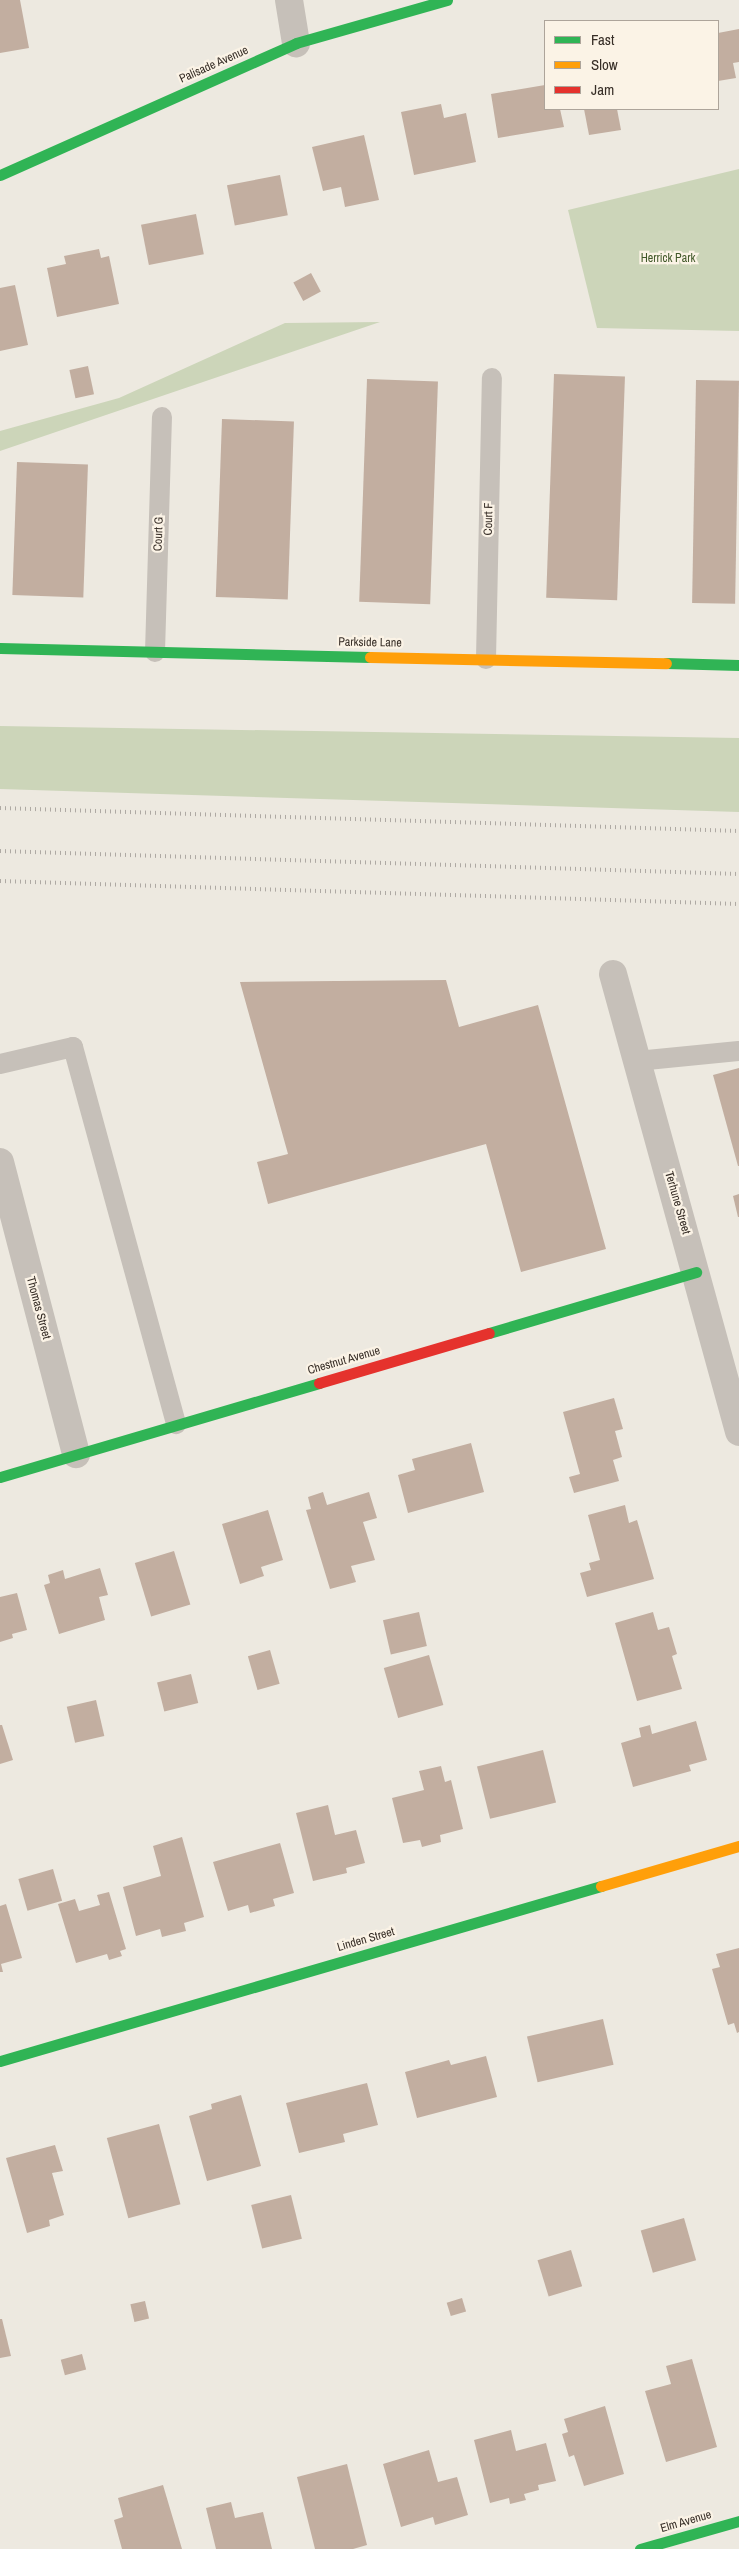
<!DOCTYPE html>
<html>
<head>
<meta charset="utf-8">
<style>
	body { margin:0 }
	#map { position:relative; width:739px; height:2549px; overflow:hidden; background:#ede9e0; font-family:"Archivo Narrow",sans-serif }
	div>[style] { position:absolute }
	.green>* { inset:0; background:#ccd5b9 }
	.building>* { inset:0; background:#c2aea0; transform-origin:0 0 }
	.lane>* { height:20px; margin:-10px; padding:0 10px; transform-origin:10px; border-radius:10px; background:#c6c0b9 }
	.street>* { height:28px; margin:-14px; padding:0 14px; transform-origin:14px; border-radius:14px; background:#c6c0b9 }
	.fast>* { height:11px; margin:-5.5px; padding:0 5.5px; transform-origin:5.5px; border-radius:5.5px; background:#30b455 }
	.slow>* { height:11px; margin:-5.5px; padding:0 5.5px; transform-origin:5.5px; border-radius:5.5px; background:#ff9f0a }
	.jam>* { height:11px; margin:-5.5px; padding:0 5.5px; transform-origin:5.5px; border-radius:5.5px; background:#e5322d }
	.rail>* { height:4px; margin-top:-2px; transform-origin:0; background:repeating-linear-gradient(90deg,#aea9a3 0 1px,transparent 0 5px) }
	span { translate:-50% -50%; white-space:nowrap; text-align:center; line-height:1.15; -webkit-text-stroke:4.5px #fbf3e6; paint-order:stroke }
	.street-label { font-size:12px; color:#372e27 }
	.park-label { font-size:12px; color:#415829 }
	.legend { position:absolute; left:544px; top:20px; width:175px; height:90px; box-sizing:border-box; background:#fbf3e6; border:1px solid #ada49a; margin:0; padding:6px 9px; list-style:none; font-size:15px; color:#372e27 }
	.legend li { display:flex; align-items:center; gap:10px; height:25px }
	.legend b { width:25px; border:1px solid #ada49a }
</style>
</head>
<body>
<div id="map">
	<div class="green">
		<div style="clip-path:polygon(739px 169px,739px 331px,597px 328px,568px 210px)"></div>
		<div style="clip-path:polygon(380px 322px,0 451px,0 431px,119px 398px,285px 323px)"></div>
		<div style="clip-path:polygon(0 726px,739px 738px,739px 812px,0 789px)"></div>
	</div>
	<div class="building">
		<div style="clip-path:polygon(0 0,20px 0,29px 48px,0 53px)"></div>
		<div style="clip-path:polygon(739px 29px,739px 62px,733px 63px,736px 78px,718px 81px,718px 33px)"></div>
		<div style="clip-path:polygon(545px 85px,545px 109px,560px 109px,564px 127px,498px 138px,491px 94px)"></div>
		<div style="clip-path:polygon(441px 104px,444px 118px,466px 113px,476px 162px,414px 175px,401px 112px)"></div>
		<div style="clip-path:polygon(584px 109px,617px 109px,621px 130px,589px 135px)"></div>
		<div style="clip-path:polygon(364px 135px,379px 200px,345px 207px,341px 187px,323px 191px,312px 147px)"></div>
		<div style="left:280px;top:175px;width:41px;height:54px;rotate:79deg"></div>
		<div style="left:196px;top:214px;width:41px;height:56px;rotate:79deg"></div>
		<div style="clip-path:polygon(99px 249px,101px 258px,109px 256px,119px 304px,57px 317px,47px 268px,66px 264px,64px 256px)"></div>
		<div style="left:311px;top:273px;width:21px;height:20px;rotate:62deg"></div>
		<div style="clip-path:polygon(15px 285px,28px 345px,0 351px,0 288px)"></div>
		<div style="left:88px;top:366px;width:29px;height:19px;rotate:78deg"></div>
		<div style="left:554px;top:374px;width:71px;height:224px;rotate:2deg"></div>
		<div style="left:367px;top:379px;width:71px;height:223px;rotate:2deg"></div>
		<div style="left:696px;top:380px;width:43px;height:223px;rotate:1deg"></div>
		<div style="left:222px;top:419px;width:72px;height:178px;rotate:2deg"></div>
		<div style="left:17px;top:462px;width:71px;height:133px;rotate:2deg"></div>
		<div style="clip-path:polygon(446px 980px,459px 1027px,538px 1005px,606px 1249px,521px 1272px,486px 1144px,268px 1204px,257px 1162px,288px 1154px,240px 982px)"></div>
		<div style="clip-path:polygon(739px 1068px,739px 1166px,738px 1166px,713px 1075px)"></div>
		<div style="clip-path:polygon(739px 1194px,739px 1217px,738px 1217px,733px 1196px)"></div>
		<div style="clip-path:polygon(614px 1398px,623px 1429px,615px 1431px,622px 1457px,613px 1460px,619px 1481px,574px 1493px,569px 1477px,580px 1474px,563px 1412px)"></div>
		<div style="clip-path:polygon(471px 1443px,484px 1492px,408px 1513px,398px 1475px,415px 1470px,412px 1459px)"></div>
		<div style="clip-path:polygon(323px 1492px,327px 1505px,369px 1492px,377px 1518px,363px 1522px,375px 1560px,351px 1566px,356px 1582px,330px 1589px,306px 1510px,311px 1509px,308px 1497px)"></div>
		<div style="clip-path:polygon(625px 1505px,629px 1523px,637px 1520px,654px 1579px,587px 1597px,580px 1573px,591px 1570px,589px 1563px,600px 1560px,588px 1515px)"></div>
		<div style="clip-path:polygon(268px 1510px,283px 1560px,261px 1567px,264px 1576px,240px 1584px,222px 1524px)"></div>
		<div style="left:174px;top:1551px;width:56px;height:41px;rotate:73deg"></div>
		<div style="clip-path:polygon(100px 1568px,108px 1595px,99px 1597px,105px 1620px,59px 1634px,44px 1585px,50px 1583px,48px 1575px,63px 1570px,65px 1579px)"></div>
		<div style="clip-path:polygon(17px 1593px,27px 1630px,12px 1634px,13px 1638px,0 1642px,0 1597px)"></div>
		<div style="left:419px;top:1612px;width:35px;height:37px;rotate:77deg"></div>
		<div style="clip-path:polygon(653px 1612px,658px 1630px,669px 1627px,677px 1654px,672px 1656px,682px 1689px,637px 1701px,615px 1623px)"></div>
		<div style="left:270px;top:1650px;width:35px;height:23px;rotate:74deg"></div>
		<div style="left:429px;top:1655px;width:52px;height:47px;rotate:74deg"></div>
		<div style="left:191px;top:1674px;width:30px;height:35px;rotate:76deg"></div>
		<div style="left:96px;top:1700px;width:37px;height:30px;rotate:77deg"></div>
		<div style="clip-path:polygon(696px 1721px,707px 1760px,689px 1765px,691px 1771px,633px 1787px,621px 1743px,641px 1737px,639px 1728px,650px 1725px,652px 1734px)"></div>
		<div style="clip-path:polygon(0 1725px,2px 1725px,13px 1760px,0 1764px)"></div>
		<div style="left:543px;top:1750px;width:54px;height:68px;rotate:76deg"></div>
		<div style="clip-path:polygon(441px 1766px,445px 1782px,451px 1780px,463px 1829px,440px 1835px,441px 1842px,422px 1847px,420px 1840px,403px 1843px,392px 1798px,424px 1790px,419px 1771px)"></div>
		<div style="clip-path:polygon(328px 1805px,335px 1835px,356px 1830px,365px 1863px,346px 1868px,347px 1873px,313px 1881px,296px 1813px)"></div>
		<div style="clip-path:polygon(182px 1837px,204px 1917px,184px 1923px,186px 1931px,162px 1937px,160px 1929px,136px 1936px,123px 1887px,161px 1876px,153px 1846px)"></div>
		<div style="clip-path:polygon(280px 1843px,294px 1893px,273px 1899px,275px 1906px,250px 1913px,248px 1905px,228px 1911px,213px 1862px)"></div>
		<div style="left:53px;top:1869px;width:33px;height:36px;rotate:74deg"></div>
		<div style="clip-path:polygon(109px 1892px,126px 1949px,120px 1951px,122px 1956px,109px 1960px,107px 1954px,76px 1963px,58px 1904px,75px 1899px,79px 1911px,100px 1905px,97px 1895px)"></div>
		<div style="clip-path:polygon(6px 1904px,22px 1958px,1px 1964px,3px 1972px,0 1972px,0 1906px)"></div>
		<div style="clip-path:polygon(739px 1948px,739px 2032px,737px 2033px,734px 2023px,728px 2025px,712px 1969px,720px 1967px,716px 1954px)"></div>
		<div style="left:603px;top:2019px;width:47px;height:78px;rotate:77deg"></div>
		<div style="clip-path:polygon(486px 2056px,497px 2097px,417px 2118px,405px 2072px,449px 2060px,451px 2065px)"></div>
		<div style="clip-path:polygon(367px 2083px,378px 2125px,343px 2134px,345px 2142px,299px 2153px,286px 2103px)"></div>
		<div style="clip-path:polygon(241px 2095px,261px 2166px,207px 2181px,189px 2116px,212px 2109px,211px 2104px)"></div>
		<div style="left:159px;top:2124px;width:83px;height:54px;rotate:75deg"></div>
		<div style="clip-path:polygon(55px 2145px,63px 2171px,52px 2173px,64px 2215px,49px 2220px,50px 2226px,27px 2233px,6px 2158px)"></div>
		<div style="left:291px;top:2195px;width:45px;height:41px;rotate:76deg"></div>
		<div style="left:684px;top:2218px;width:44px;height:45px;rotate:74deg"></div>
		<div style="left:571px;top:2250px;width:38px;height:35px;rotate:73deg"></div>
		<div style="left:462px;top:2298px;width:14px;height:16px;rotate:73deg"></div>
		<div style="left:145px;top:2301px;width:18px;height:15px;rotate:77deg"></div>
		<div style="clip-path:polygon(0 2319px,2px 2319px,11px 2356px,0 2358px)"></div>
		<div style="left:82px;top:2354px;width:16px;height:22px;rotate:75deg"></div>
		<div style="clip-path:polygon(692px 2359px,717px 2447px,666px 2462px,645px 2391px,671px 2384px,666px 2366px)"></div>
		<div style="clip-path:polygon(605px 2406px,624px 2474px,584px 2486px,574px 2455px,569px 2457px,562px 2434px,568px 2432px,564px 2419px)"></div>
		<div style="clip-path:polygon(511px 2430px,516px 2451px,546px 2443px,556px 2481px,538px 2485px,539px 2490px,524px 2494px,526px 2500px,510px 2504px,509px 2498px,490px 2503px,474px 2440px)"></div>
		<div style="clip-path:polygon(429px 2450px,438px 2482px,457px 2477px,468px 2515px,435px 2525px,433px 2517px,401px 2527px,383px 2464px)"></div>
		<div style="clip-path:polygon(347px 2464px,367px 2545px,353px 2549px,315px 2549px,297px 2477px)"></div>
		<div style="clip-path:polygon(163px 2485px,182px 2549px,122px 2549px,114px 2520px,123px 2517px,118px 2498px)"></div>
		<div style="clip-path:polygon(231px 2502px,235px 2518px,263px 2512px,272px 2549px,216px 2549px,206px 2508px)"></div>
	</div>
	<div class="lane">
		<div style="left:155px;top:652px;width:235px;rotate:-88.3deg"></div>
		<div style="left:486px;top:659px;width:281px;rotate:-88.8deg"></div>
		<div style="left:637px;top:1061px;width:102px;rotate:-5.6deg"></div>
		<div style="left:0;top:1064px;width:75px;rotate:-13.1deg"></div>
		<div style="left:73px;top:1047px;width:391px;rotate:74.7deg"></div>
	</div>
	<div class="street">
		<div style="left:289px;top:0;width:44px;rotate:80.8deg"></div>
		<div style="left:613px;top:974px;width:475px;rotate:74.6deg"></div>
		<div style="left:0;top:1162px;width:302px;rotate:75.4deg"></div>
	</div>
	<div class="fast">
		<div style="left:0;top:175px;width:324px;rotate:-24deg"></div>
		<div style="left:296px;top:43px;width:157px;rotate:-15.9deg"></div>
		<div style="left:0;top:648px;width:370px;rotate:1.4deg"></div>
		<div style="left:666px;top:663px;width:73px;rotate:1.6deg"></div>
		<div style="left:489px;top:1333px;width:216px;rotate:-16.4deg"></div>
		<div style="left:0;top:1477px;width:333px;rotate:-16.4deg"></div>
		<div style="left:0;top:2061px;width:626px;rotate:-16.23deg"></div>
		<div style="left:640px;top:2549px;width:103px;rotate:-15.8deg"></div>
	</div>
	<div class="slow">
		<div style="left:370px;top:657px;width:296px;rotate:1.2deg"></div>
		<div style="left:601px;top:1886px;width:144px;rotate:-16.2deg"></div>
	</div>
	<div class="jam">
		<div style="left:319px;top:1383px;width:177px;rotate:-16.4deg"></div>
	</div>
	<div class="rail">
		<div style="left:0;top:808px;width:739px;rotate:1.78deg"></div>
		<div style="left:0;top:851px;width:739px;rotate:1.78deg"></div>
		<div style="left:0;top:881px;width:739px;rotate:1.78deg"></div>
	</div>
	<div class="street-label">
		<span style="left:214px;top:65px;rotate:-24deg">Palisade Avenue</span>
		<span style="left:489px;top:519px;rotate:-89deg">Court F</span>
		<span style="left:159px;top:534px;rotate:-88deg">Court G</span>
		<span style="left:370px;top:643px;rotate:1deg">Parkside Lane</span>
		<span style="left:677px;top:1203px;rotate:74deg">Terhune Street</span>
		<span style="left:38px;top:1308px;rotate:75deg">Thomas Street</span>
		<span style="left:344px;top:1361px;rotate:-16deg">Chestnut Avenue</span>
		<span style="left:366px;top:1940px;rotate:-16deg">Linden Street</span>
		<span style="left:686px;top:2522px;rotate:-16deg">Elm Avenue</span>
	</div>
	<div class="park-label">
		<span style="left:668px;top:259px">Herrick Park</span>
	</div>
	<ul class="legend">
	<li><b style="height:6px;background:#30b455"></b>Fast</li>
	<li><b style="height:6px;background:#ff9f0a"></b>Slow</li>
	<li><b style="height:6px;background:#e5322d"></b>Jam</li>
	</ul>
</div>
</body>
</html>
